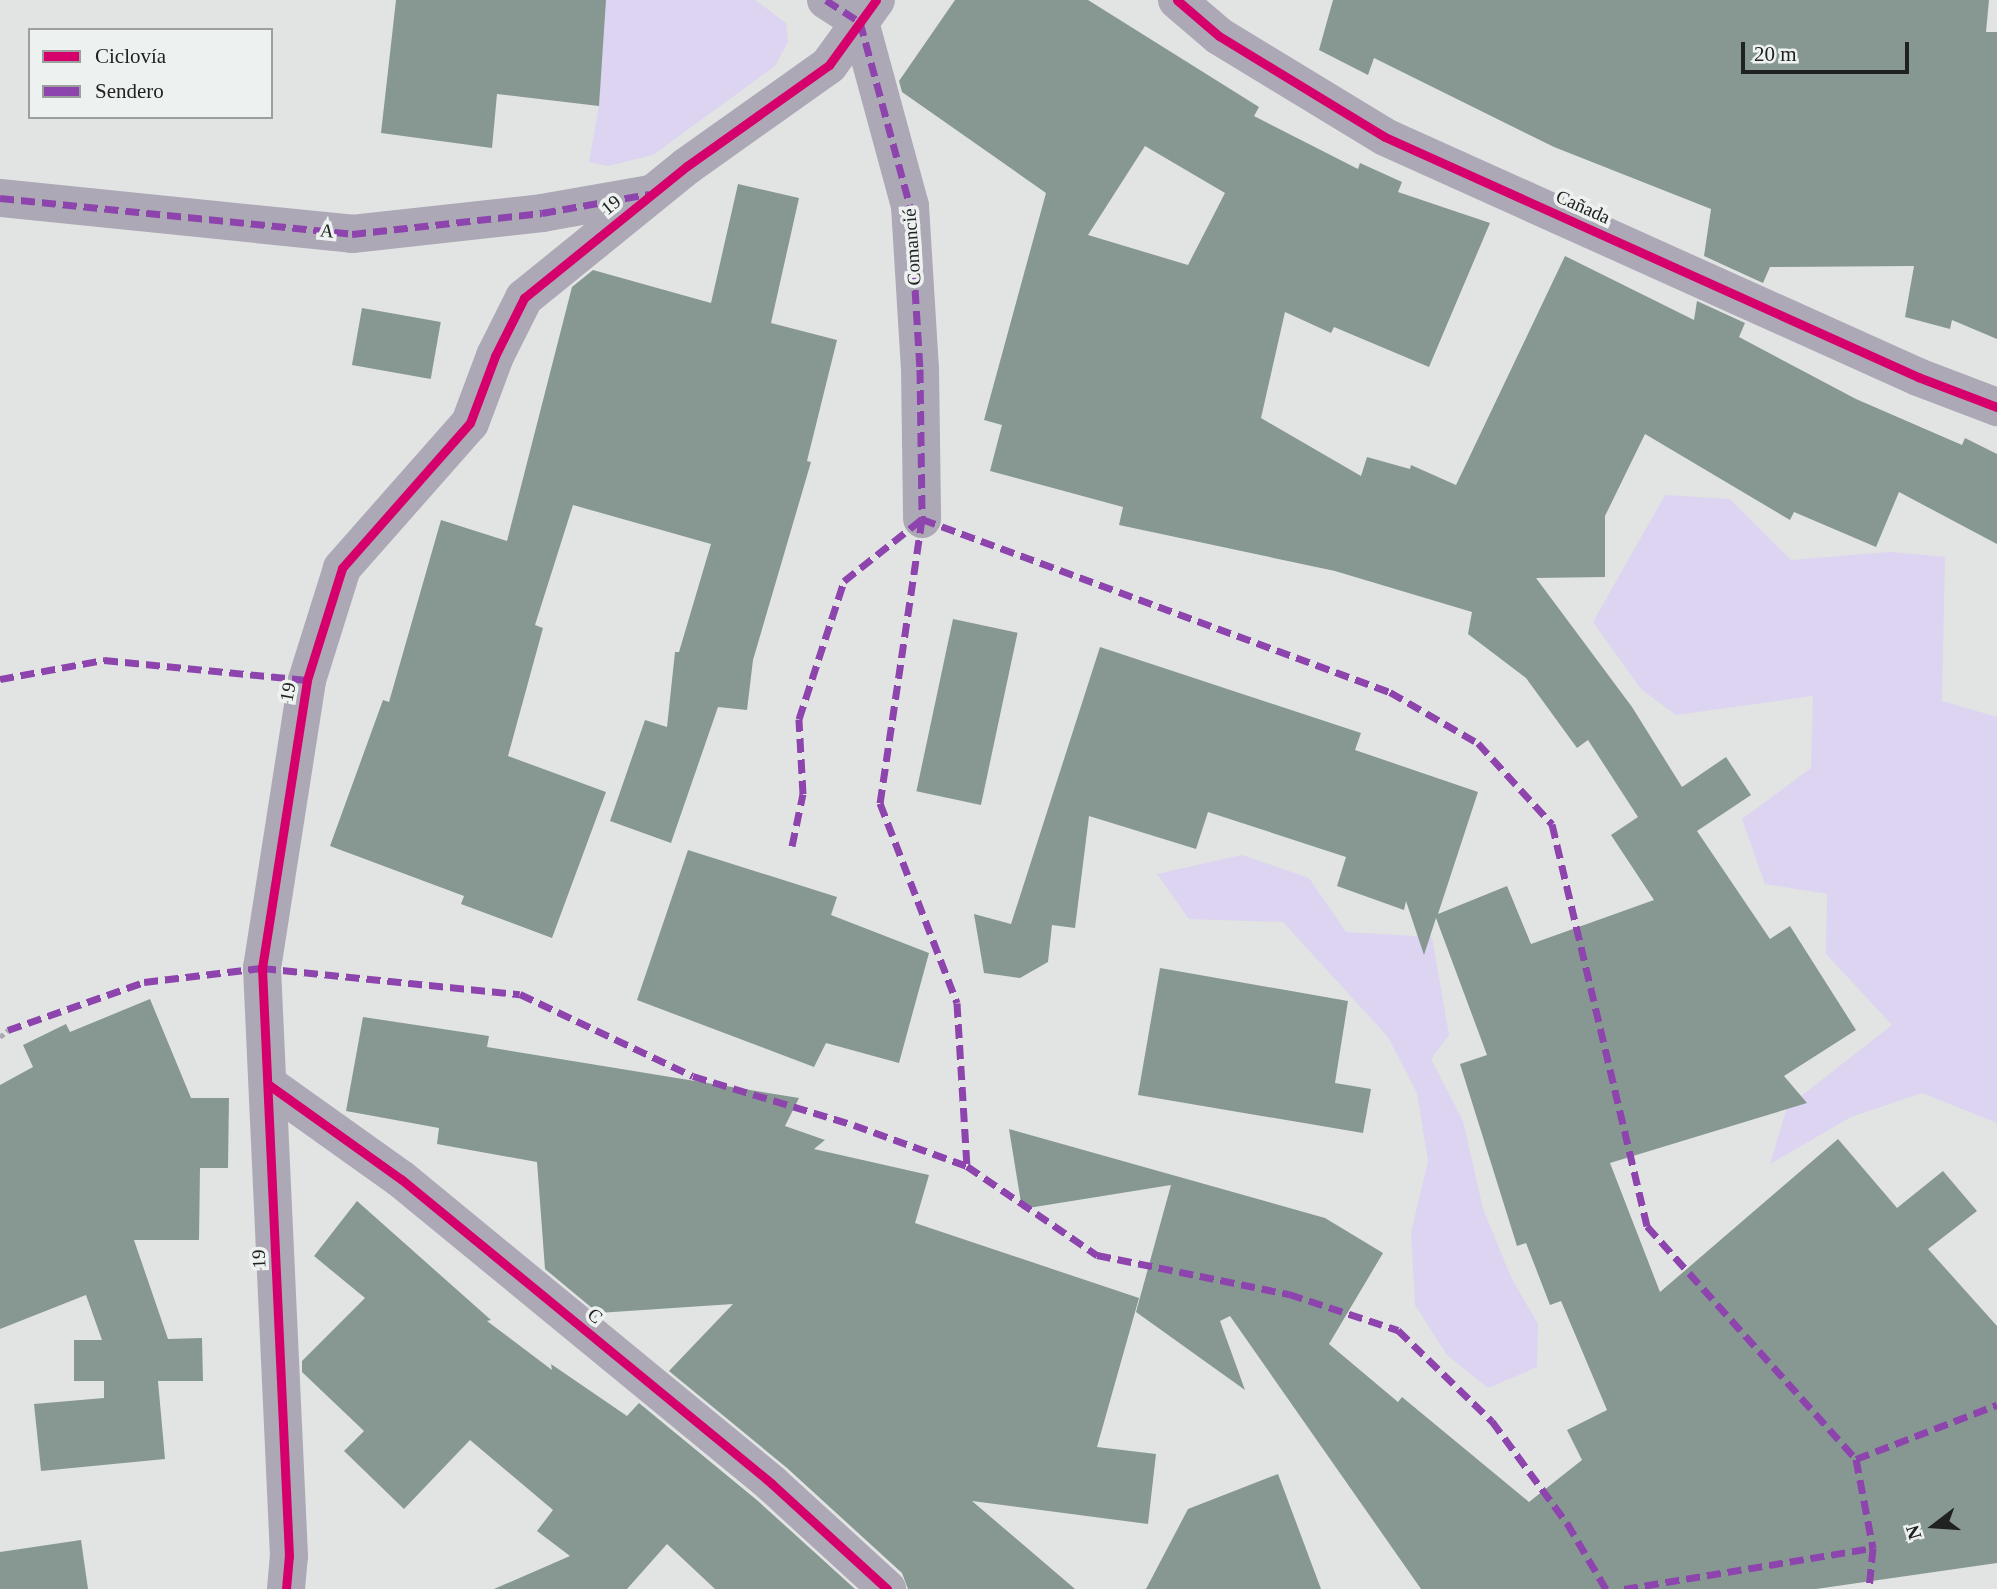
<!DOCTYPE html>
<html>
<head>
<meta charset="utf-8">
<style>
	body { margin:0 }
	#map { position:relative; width:1997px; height:1589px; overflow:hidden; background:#e1e4e3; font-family:"Times New Roman",serif }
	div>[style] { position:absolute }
	.green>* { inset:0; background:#dcd4f0 }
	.building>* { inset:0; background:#879893; transform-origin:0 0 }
	.path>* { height:4.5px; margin-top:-2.25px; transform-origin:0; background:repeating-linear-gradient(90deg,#aaa8b0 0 5px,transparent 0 8.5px) }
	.minor>* { height:38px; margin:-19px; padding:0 19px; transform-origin:19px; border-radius:19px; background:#aca8b5 }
	.quiet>* { height:7px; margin-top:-3.5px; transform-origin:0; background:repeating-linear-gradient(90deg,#8e44ad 0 14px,transparent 0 21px) }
	.cycleway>* { height:9px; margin:-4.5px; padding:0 4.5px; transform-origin:4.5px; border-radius:4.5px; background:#d6006c }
	span { translate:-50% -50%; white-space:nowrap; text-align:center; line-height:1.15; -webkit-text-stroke:7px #edf2f0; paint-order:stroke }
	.street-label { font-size:19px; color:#202221 }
	.legend { position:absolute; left:28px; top:28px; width:245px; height:91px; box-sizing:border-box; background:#edf2f0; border:2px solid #9b9f9d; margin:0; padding:9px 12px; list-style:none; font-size:21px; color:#202221 }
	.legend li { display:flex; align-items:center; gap:14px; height:35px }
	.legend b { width:35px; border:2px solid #9b9f9d }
	.north { position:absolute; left:1899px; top:1491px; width:70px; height:70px; -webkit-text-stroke:5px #edf2f0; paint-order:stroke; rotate:253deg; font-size:19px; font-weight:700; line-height:28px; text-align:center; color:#202221 }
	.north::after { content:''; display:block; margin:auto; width:24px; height:32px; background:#202221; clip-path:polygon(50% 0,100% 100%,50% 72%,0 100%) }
	.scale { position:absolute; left:1741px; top:42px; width:168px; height:32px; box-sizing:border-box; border:4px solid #202221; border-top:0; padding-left:9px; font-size:21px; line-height:24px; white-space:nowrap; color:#202221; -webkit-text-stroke:5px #edf2f0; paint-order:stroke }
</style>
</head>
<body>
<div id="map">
	<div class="green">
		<div style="clip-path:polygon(604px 0,755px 0,786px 23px,788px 42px,775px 66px,653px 155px,608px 166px,589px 162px,599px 106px)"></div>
		<div style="clip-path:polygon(1665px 495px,1730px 499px,1791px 560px,1890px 552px,1945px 557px,1942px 701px,1997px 717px,1997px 1123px,1922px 1093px,1851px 1117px,1770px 1164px,1787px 1107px,1892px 1025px,1826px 954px,1827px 894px,1765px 884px,1742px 819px,1811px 768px,1813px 696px,1676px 715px,1641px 689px,1593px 622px)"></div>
		<div style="clip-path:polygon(1242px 855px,1309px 878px,1346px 932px,1432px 937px,1449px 1035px,1431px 1059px,1463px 1121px,1483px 1209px,1511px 1277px,1538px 1324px,1537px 1367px,1488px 1388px,1447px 1355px,1415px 1305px,1411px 1232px,1428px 1161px,1417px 1093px,1388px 1037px,1283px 922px,1189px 919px,1157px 874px)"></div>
	</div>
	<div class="building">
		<div style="clip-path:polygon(396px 0,606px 0,599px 106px,497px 94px,492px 148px,381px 133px)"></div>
		<div style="clip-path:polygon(evenodd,955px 0,1088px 0,1259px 107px,1254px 116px,1358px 169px,1360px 163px,1402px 182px,1398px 192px,1490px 223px,1429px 367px,1334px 327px,1331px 333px,1285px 312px,1261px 418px,1361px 476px,1367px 457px,1410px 469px,1411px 465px,1456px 485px,1565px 256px,1694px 320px,1697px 301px,1745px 323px,1739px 337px,1856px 399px,1962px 445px,1965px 438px,1997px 454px,1997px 544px,1899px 492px,1876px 547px,1794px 512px,1790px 520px,1645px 434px,1605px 516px,1605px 577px,1536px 578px,1632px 707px,1682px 787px,1726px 757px,1751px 795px,1697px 831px,1770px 939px,1790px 926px,1856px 1030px,1784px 1076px,1807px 1103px,1610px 1163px,1660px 1292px,1838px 1139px,1897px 1208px,1943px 1171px,1977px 1211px,1928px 1249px,1997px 1326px,1997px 1563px,1816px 1589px,1421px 1589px,1230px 1316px,1220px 1321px,1245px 1390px,1136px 1312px,1171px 1185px,1022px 1209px,1009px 1129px,1325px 1218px,1383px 1253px,1329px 1344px,1398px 1402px,1402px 1397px,1529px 1502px,1582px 1460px,1567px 1430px,1607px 1410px,1561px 1301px,1550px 1305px,1526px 1243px,1517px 1246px,1460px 1064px,1487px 1055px,1436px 918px,1424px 955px,1406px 901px,1404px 910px,1337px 886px,1346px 857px,1208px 812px,1196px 849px,1089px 816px,1075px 928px,1052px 925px,1048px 962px,1020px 978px,984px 973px,974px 914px,1011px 924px,1100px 647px,1361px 733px,1355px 750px,1478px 792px,1438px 914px,1507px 886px,1531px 944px,1654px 900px,1611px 835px,1638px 817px,1588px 740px,1577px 748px,1526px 678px,1468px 634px,1472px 612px,1335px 571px,1119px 525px,1123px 507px,990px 471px,1002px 425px,984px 420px,1046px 193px,902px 92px,899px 81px,955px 0,1145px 146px,1225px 193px,1188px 265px,1088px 235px,1145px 146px)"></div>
		<div style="clip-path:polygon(1333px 0,1989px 0,1986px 32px,1997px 32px,1997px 339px,1952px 320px,1950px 329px,1905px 317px,1914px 266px,1770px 267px,1763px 283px,1704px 256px,1711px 209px,1554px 147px,1374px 58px,1368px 75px,1319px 50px)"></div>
		<div style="clip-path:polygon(738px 184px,799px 198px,771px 323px,837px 340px,807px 461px,811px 462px,753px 660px,747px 710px,718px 707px,671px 843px,610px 821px,645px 720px,667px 727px,675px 652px,679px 652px,711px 544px,573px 505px,535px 625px,543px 628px,508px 756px,606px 792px,552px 938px,461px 904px,464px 896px,330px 846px,383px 700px,389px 702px,441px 520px,507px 541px,572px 287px,593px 270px,711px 303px)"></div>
		<div style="left:362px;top:308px;width:80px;height:58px;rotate:10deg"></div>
		<div style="left:953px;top:619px;width:66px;height:176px;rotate:12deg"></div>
		<div style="clip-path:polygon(688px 850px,837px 897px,831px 915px,929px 953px,899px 1063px,826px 1043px,814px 1067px,637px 1000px)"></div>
		<div style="clip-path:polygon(1160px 968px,1348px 1001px,1335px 1083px,1371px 1089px,1363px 1133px,1138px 1095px)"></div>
		<div style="clip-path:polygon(150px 999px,191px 1098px,229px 1098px,228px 1168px,200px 1168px,199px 1240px,134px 1240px,168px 1339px,202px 1338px,203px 1381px,158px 1381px,165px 1459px,41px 1471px,34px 1404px,104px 1398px,104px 1381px,74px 1381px,74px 1340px,102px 1340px,86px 1295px,0 1329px,0 1085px,33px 1067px,23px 1045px,66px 1024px,70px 1032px)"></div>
		<div style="clip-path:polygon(363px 1017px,489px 1036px,487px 1047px,799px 1098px,785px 1126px,825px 1140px,814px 1149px,929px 1175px,915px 1223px,1139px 1298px,1097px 1447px,1156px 1454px,1148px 1524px,972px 1501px,1075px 1589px,908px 1589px,902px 1573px,787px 1468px,669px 1371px,733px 1304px,598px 1313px,545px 1269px,537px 1162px,437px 1144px,439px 1128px,346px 1111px)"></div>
		<div style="clip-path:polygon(357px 1201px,491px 1320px,487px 1321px,552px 1370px,551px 1364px,627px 1416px,639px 1403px,758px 1501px,855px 1589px,715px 1589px,667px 1544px,627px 1589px,494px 1589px,570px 1556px,537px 1531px,553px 1510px,470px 1440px,404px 1509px,344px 1451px,364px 1431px,302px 1372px,302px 1361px,365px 1298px,314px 1256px)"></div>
		<div style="clip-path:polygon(1278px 1474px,1321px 1589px,1146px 1589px,1188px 1509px)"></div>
		<div style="clip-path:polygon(81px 1540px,88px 1589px,0 1589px,0 1552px)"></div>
	</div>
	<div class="path">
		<div style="left:0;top:1037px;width:11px;rotate:-41deg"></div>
	</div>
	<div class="minor">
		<div style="left:826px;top:0;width:40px;rotate:32.9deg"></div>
		<div style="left:860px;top:22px;width:191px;rotate:74.8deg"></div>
		<div style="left:910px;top:206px;width:163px;rotate:86.5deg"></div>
		<div style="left:920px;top:369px;width:150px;rotate:89.2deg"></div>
		<div style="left:1177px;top:0;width:55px;rotate:40.6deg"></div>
		<div style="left:1219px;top:36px;width:194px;rotate:31.3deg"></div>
		<div style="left:1385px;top:137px;width:585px;rotate:24.24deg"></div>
		<div style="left:1918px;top:377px;width:85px;rotate:20.8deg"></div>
		<div style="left:0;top:198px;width:354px;rotate:5.8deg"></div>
		<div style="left:352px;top:234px;width:191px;rotate:-6.3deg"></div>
		<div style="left:542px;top:213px;width:110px;rotate:-10deg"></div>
		<div style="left:269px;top:1085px;width:162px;rotate:35.5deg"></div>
		<div style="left:401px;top:1179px;width:480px;rotate:39.4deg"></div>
		<div style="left:772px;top:1484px;width:156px;rotate:42.4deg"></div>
		<div style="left:286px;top:1589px;width:33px;rotate:-85deg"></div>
		<div style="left:289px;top:1556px;width:589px;rotate:-92.63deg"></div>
		<div style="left:262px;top:968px;width:291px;rotate:-81.1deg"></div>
		<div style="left:307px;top:680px;width:117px;rotate:-72.6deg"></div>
		<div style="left:342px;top:568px;width:193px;rotate:-48.6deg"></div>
		<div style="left:470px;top:423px;width:72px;rotate:-69.5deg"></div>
		<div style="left:495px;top:356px;width:65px;rotate:-63.4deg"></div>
		<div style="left:524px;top:298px;width:210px;rotate:-39deg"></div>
		<div style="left:687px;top:166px;width:174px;rotate:-35.4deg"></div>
		<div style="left:829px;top:65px;width:80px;rotate:-54.1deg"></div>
	</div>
	<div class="quiet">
		<div style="left:826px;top:0;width:40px;rotate:32.9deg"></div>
		<div style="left:860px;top:22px;width:191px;rotate:74.8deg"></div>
		<div style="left:910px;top:206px;width:163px;rotate:86.5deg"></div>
		<div style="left:920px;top:369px;width:150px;rotate:89.2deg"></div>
		<div style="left:922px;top:519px;width:287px;rotate:98.4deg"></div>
		<div style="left:880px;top:803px;width:214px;rotate:68.9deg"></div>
		<div style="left:957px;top:1003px;width:163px;rotate:86.5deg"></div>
		<div style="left:0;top:198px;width:354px;rotate:5.8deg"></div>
		<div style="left:352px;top:234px;width:191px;rotate:-6.3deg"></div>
		<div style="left:542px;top:213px;width:109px;rotate:-10.1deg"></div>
		<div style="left:922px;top:519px;width:499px;rotate:20.3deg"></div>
		<div style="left:1390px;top:692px;width:102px;rotate:30.1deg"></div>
		<div style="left:1478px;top:743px;width:110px;rotate:47.6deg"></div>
		<div style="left:1552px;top:824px;width:413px;rotate:76.7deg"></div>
		<div style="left:1647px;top:1226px;width:313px;rotate:48.1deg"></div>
		<div style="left:1856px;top:1459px;width:91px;rotate:79.2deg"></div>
		<div style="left:1873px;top:1548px;width:41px;rotate:95.6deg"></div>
		<div style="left:0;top:679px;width:106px;rotate:-10.4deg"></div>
		<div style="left:104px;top:660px;width:204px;rotate:5.6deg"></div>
		<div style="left:792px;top:846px;width:53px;rotate:-78.1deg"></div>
		<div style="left:803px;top:794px;width:75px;rotate:-93.1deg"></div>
		<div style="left:799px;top:719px;width:145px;rotate:-71.9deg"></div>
		<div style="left:844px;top:581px;width:100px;rotate:-38.5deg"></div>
		<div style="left:8px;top:1030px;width:144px;rotate:-19.4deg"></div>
		<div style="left:144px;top:982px;width:119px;rotate:-6.8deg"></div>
		<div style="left:262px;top:968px;width:259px;rotate:5.8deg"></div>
		<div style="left:520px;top:994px;width:191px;rotate:25.4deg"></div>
		<div style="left:693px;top:1076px;width:168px;rotate:16.9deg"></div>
		<div style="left:854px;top:1125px;width:120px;rotate:19.9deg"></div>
		<div style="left:967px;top:1166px;width:158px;rotate:34.4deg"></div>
		<div style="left:1097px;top:1255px;width:196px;rotate:11.5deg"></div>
		<div style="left:1289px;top:1294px;width:115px;rotate:18.3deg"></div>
		<div style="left:1398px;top:1330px;width:131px;rotate:44.1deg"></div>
		<div style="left:1492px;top:1421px;width:127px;rotate:53.7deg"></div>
		<div style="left:1567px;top:1523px;width:77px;rotate:59.4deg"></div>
		<div style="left:1856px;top:1459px;width:151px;rotate:-21deg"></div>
		<div style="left:1624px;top:1589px;width:252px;rotate:-9.4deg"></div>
	</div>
	<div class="cycleway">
		<div style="left:1177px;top:0;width:55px;rotate:40.6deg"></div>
		<div style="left:1219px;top:36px;width:194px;rotate:31.3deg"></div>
		<div style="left:1385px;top:137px;width:585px;rotate:24.24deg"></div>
		<div style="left:1918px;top:377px;width:85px;rotate:20.8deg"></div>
		<div style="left:269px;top:1085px;width:162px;rotate:35.5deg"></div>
		<div style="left:401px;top:1179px;width:480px;rotate:39.4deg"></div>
		<div style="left:772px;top:1484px;width:156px;rotate:42.4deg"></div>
		<div style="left:286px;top:1589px;width:33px;rotate:-85deg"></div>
		<div style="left:289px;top:1556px;width:589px;rotate:-92.63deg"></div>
		<div style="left:262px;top:968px;width:291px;rotate:-81.1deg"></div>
		<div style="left:307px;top:680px;width:117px;rotate:-72.6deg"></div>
		<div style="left:342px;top:568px;width:193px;rotate:-48.6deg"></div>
		<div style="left:470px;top:423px;width:72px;rotate:-69.5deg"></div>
		<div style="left:495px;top:356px;width:65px;rotate:-63.4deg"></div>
		<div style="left:524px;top:298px;width:210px;rotate:-39deg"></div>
		<div style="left:687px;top:166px;width:174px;rotate:-35.4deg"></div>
		<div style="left:829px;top:65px;width:80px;rotate:-54.1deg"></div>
	</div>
	<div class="street-label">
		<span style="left:611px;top:205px;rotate:-39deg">19</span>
		<span style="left:1583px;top:207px;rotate:24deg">Cañada</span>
		<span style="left:327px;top:231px;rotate:6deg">A</span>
		<span style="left:912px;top:247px;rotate:-94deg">Comancié</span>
		<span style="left:288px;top:692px;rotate:-80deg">19</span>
		<span style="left:259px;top:1259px;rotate:-92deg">19</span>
		<span style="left:595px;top:1316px;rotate:40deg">C</span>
	</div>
	<ul class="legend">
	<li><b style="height:9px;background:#d6006c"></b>Ciclovía</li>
	<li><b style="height:9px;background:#8e44ad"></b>Sendero</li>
	</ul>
	<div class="north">N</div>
	<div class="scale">20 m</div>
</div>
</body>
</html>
